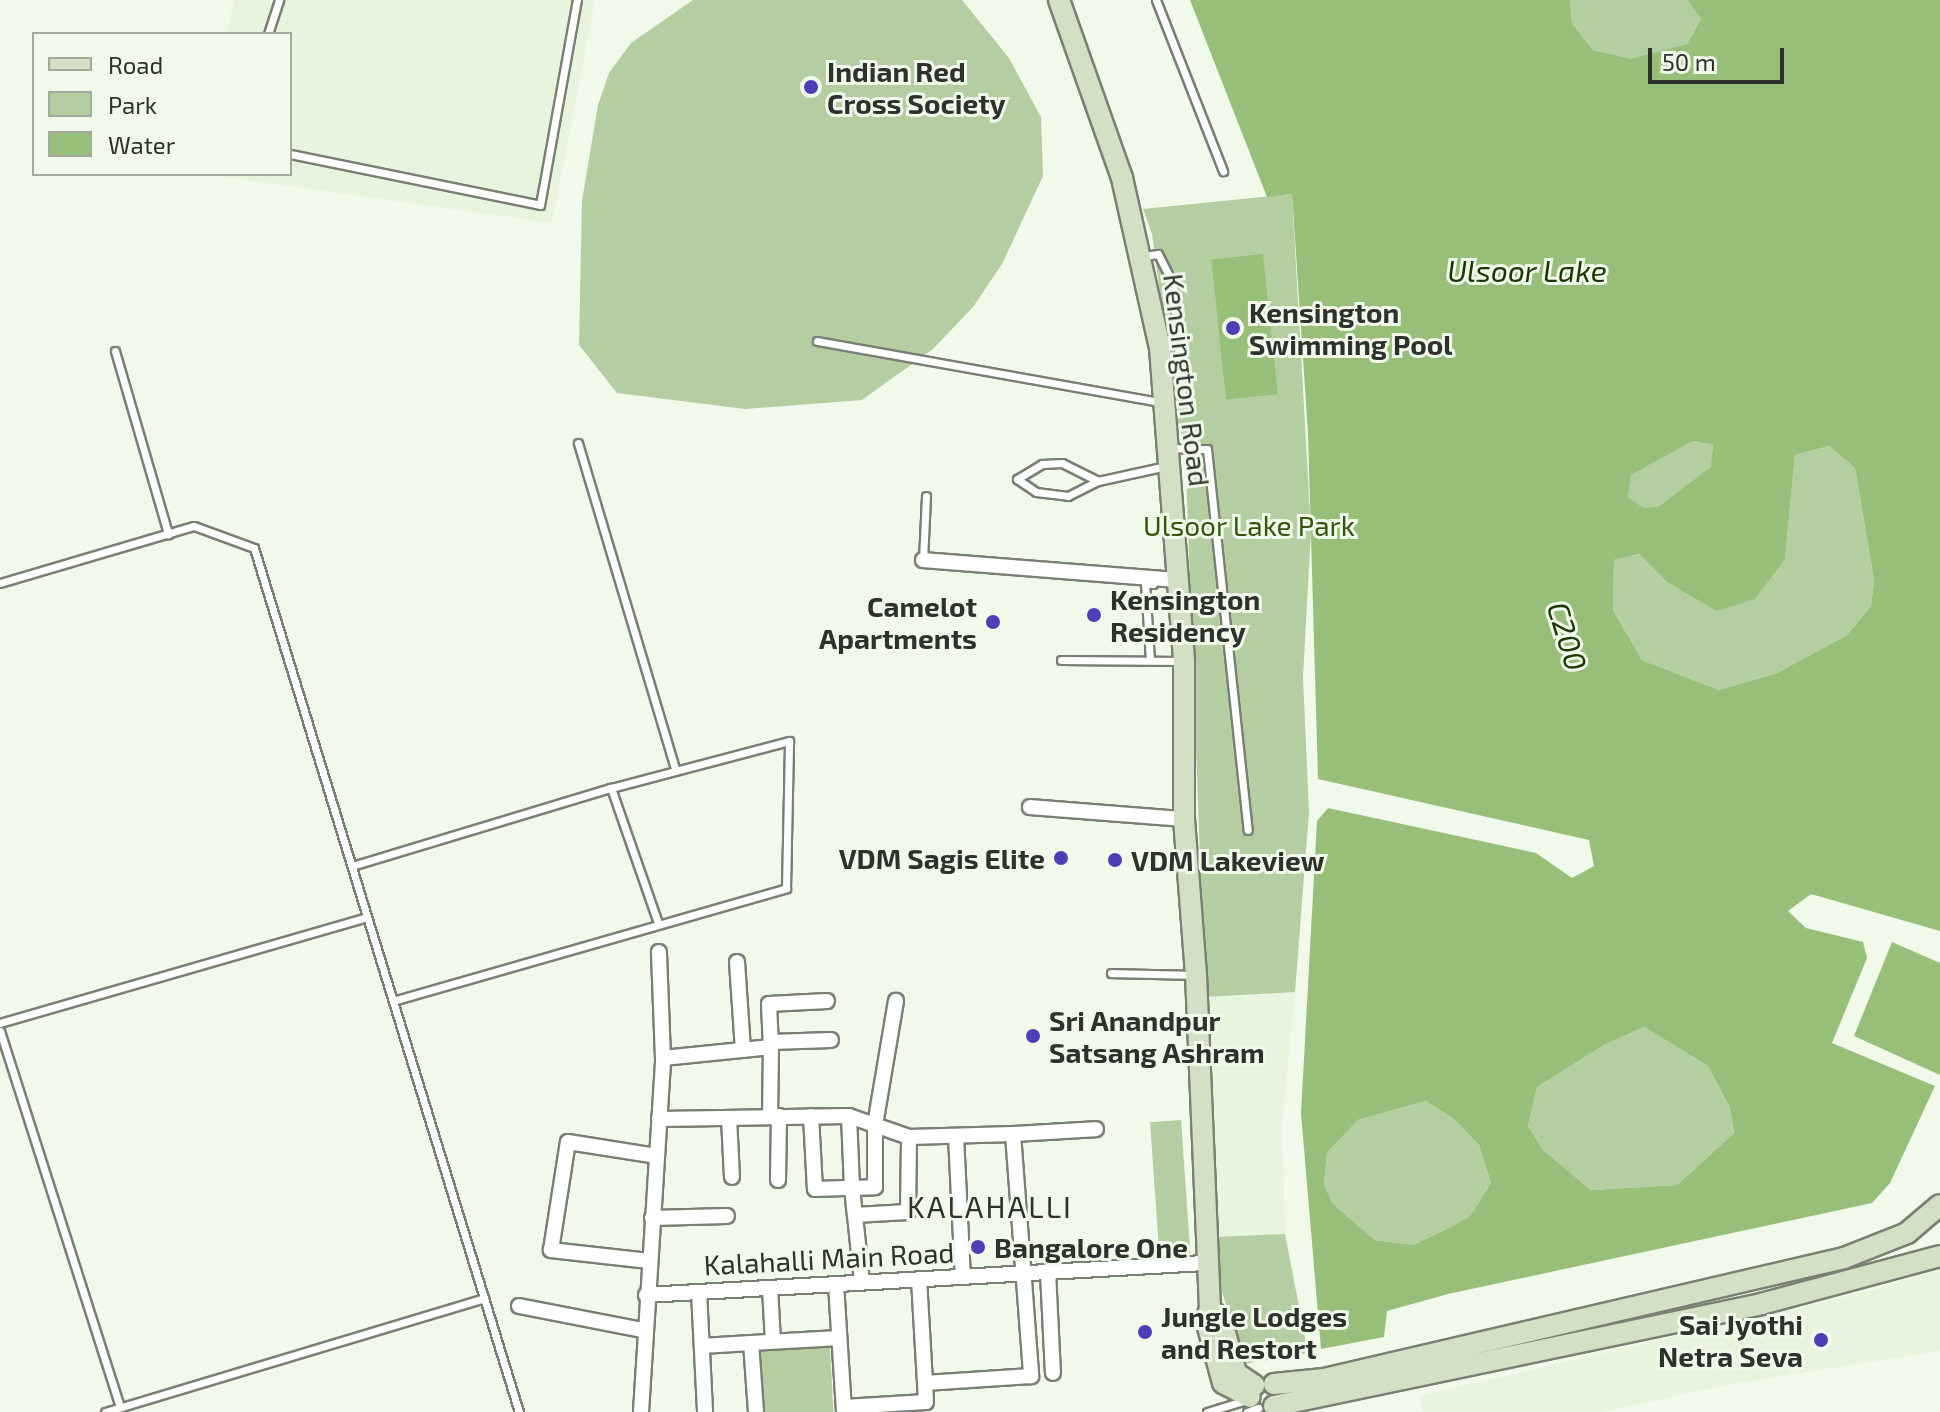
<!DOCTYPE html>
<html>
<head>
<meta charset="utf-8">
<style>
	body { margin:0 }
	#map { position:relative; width:1940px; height:1412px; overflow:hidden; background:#f1f9eb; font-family:"Exo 2",sans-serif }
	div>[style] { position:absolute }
	.built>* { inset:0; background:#e7f4de }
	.green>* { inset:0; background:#b4cea1; transform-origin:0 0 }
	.water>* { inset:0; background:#98bf79; transform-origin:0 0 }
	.roads { filter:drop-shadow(2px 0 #798073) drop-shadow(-2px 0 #798073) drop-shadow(0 2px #798073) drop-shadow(0 -2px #798073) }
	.lane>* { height:7px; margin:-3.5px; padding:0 3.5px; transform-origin:3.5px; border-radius:3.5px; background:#fff }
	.street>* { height:14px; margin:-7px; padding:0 7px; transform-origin:7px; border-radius:7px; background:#fff }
	.secondary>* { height:20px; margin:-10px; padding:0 10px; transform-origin:10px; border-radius:10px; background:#d2e0c6 }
	.dots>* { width:22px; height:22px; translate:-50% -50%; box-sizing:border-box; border:4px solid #f1f9eb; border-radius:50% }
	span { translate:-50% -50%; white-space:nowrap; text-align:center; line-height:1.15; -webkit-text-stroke:6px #f1f9eb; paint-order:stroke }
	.poi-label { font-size:28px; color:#2e322c; font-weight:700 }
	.left { translate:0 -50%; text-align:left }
	.right { translate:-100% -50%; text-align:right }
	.street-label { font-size:28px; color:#2e322c }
	.park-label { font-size:28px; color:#33560b }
	.water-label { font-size:30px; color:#1e3603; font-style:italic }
	.neighbourhood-label { font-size:30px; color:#2e322c; letter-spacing:2px }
	.legend { position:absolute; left:32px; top:32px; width:260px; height:144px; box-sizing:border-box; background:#f1f9eb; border:2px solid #a3a99f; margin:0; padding:10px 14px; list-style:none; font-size:24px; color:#2e322c }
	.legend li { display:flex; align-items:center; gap:16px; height:40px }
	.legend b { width:40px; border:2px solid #a3a99f }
	.scale { position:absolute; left:1648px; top:48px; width:136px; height:36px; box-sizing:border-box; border:4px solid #2e322c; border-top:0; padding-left:10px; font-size:24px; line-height:28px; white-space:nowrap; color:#2e322c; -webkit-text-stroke:6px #f1f9eb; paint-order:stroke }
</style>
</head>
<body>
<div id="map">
	<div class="built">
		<div style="clip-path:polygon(234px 0,595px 0,552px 223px,203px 174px,290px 174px,290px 34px,226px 34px)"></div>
		<div style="clip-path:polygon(1295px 992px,1282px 1124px,1285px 1234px,1214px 1237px,1205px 997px)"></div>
		<div style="clip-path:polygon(1940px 1268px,1940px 1351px,1731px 1384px,1602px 1412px,1423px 1412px,1419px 1396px,1873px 1290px)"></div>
	</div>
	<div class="green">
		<div style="clip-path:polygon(693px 0,962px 0,1009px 58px,1041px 117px,1043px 176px,1002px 264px,973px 307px,933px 349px,862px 400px,745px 409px,617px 393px,579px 345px,582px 201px,598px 105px,609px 73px,631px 43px)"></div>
		<div style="clip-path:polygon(1570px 0,1687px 0,1701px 19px,1687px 44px,1630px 60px,1593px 50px,1572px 23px)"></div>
		<div style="clip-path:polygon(1292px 194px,1311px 531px,1303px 677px,1309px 812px,1295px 992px,1205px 997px,1185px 443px,1177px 421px,1152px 234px,1143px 209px)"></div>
		<div style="clip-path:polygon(1693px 441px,1713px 445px,1712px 467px,1659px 506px,1644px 508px,1628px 497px,1630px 475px)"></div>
		<div style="clip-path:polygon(1829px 446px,1855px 468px,1874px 580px,1871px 606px,1847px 635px,1777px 673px,1719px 690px,1642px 660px,1613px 610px,1614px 560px,1639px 554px,1667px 582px,1785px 559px,1795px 455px)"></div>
		<div style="clip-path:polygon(1644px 1027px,1708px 1066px,1730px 1108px,1734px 1133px,1677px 1185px,1591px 1190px,1543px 1150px,1528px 1126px,1537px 1087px,1604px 1045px)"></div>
		<div style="clip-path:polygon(1426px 1101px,1454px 1119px,1479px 1145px,1491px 1183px,1470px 1216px,1451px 1227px,1413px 1245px,1375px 1240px,1333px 1204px,1324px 1185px,1327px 1153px,1358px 1120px)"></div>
		<div style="left:1181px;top:1120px;width:134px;height:31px;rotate:86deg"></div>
		<div style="clip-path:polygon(1285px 1234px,1308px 1353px,1244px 1364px,1213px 1262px,1214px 1237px)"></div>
		<div style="left:830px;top:1347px;width:65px;height:70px;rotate:87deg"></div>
	</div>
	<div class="water">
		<div style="clip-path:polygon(evenodd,1190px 0,1570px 0,1572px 23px,1593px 50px,1630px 59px,1687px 44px,1701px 19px,1687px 0,1940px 0,1940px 931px,1811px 894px,1788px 911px,1806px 928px,1863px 942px,1867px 958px,1832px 1043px,1935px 1086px,1890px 1183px,1872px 1203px,1448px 1294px,1387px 1311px,1384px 1337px,1321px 1349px,1301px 1113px,1317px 821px,1328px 808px,1536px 853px,1572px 878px,1594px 866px,1589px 840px,1318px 779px,1308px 433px,1292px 194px,1267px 197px,1190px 0,1693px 441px,1713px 445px,1711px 467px,1659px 506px,1644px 508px,1628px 497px,1631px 475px,1693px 441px,1190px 0,1829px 446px,1855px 468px,1874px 580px,1871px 606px,1847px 635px,1777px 673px,1719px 690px,1642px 660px,1613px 610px,1614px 560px,1639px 554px,1667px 582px,1717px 611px,1755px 599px,1785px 559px,1795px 455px,1829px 446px,1190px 0,1644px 1027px,1708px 1066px,1730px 1108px,1734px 1133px,1677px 1185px,1591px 1190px,1543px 1150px,1528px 1126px,1537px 1087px,1604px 1045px,1644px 1027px,1190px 0,1426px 1101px,1454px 1119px,1479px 1145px,1491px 1183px,1470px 1216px,1451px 1227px,1413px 1245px,1375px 1240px,1333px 1204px,1324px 1185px,1327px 1153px,1358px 1120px,1426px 1101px)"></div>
		<div style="left:1263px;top:254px;width:141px;height:52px;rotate:84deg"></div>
		<div style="clip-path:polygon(1892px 942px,1940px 963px,1940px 1075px,1854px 1036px)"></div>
	</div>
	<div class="roads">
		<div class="lane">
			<div style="left:1156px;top:0;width:184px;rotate:68.6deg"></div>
			<div style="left:268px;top:34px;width:36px;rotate:-72deg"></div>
			<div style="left:290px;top:154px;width:255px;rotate:11.5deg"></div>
			<div style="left:540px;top:205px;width:208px;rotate:-79.8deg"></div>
			<div style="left:1144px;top:256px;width:14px;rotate:-8deg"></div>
			<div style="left:1158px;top:254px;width:33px;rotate:63deg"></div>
			<div style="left:1173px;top:283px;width:115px;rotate:85.5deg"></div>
			<div style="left:817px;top:341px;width:348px;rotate:10.1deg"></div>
			<div style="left:115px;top:351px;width:191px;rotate:73.8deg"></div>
			<div style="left:578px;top:443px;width:339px;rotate:73.4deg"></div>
			<div style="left:1170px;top:448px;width:37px;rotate:2deg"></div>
			<div style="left:1207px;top:449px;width:383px;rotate:83.9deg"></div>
			<div style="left:1098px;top:481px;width:40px;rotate:-153.4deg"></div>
			<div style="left:1062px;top:463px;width:20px;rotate:177deg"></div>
			<div style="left:1042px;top:464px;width:29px;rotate:149deg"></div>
			<div style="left:1017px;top:479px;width:23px;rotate:34deg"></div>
			<div style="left:1036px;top:492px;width:32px;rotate:7deg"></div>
			<div style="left:1068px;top:496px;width:34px;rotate:-27deg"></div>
			<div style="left:1098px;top:481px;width:70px;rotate:-12.4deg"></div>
			<div style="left:923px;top:560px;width:64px;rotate:-87.3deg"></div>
			<div style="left:0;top:583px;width:202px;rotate:-16.4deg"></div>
			<div style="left:194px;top:526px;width:64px;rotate:20.1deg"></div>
			<div style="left:254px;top:548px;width:904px;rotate:72.95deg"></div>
			<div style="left:1061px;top:660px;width:120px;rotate:0.5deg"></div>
			<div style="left:1150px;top:660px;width:77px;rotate:-93.7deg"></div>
			<div style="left:1145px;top:583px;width:8px;rotate:7deg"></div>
			<div style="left:352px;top:866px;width:270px;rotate:-16.8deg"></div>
			<div style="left:611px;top:788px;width:143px;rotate:70.8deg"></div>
			<div style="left:1111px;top:973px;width:83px;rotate:1.4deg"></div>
			<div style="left:393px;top:1001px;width:409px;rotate:-16deg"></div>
			<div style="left:786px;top:888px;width:147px;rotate:-88.8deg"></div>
			<div style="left:789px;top:741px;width:184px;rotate:165.2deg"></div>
			<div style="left:0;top:1023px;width:382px;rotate:-16.1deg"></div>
			<div style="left:0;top:1031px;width:395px;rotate:72.3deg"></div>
			<div style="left:105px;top:1412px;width:396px;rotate:-16.7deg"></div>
			<div style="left:1207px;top:1412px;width:39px;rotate:-17deg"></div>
			<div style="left:1247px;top:1412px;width:12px;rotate:-20deg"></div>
		</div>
		<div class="street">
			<div style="left:923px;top:560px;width:257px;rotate:4.5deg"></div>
			<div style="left:1030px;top:807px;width:154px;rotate:4.5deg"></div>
			<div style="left:737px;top:962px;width:88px;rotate:86.1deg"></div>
			<div style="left:771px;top:1042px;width:60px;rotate:-1.9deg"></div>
			<div style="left:771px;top:1047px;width:43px;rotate:-92.7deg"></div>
			<div style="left:769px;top:1004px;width:58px;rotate:-3deg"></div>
			<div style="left:663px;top:1058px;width:109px;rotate:-5.8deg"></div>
			<div style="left:771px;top:1047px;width:69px;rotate:90.8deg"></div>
			<div style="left:811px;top:1116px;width:73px;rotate:86.9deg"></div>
			<div style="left:815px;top:1189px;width:37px;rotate:-2deg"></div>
			<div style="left:852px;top:1188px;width:27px;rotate:84deg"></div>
			<div style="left:849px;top:1116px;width:72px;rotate:87.6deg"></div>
			<div style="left:852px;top:1188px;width:23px;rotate:-2deg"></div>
			<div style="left:875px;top:1187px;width:62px;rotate:-90deg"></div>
			<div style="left:875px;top:1125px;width:126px;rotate:-80.4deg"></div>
			<div style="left:729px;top:1118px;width:59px;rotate:87.1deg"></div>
			<div style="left:659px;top:1119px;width:190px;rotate:-0.9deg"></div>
			<div style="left:849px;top:1116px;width:64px;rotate:19.3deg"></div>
			<div style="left:909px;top:1137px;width:104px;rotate:-1.7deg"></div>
			<div style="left:1013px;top:1134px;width:243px;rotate:85.7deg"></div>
			<div style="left:1031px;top:1376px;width:106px;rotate:176.2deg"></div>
			<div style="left:925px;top:1383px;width:104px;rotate:-93.3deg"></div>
			<div style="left:1013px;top:1134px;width:83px;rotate:-3.4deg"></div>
			<div style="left:956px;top:1136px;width:141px;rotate:87.2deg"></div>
			<div style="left:778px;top:1180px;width:64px;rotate:-89.1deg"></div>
			<div style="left:652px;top:1218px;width:75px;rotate:-1.5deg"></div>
			<div style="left:649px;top:1261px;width:99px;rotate:-173.6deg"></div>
			<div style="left:551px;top:1250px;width:109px;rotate:-81.1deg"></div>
			<div style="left:568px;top:1142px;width:89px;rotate:9deg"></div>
			<div style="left:1048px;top:1272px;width:101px;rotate:87.2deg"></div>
			<div style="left:862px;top:1282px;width:67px;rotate:-96deg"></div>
			<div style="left:855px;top:1215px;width:53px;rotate:-3.2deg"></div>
			<div style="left:908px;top:1212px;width:75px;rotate:-89.2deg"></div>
			<div style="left:836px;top:1284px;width:128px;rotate:86.4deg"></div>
			<div style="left:770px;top:1288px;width:53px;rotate:86.8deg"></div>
			<div style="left:699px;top:1292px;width:120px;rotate:87.1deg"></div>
			<div style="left:646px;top:1295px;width:560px;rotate:-3.28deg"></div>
			<div style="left:519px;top:1306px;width:125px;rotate:11deg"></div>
			<div style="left:702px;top:1346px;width:49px;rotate:-3.5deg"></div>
			<div style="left:844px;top:1407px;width:82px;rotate:-3.5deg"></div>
			<div style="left:926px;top:1402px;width:19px;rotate:-93deg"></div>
			<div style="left:641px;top:1412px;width:355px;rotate:-86.4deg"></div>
			<div style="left:663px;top:1058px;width:106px;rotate:-92.2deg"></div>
			<div style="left:756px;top:1412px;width:69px;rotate:-94.1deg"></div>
			<div style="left:751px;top:1343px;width:88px;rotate:-3.3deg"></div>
		</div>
		<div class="secondary">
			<div style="left:1059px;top:0;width:189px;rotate:70.5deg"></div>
			<div style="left:1122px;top:178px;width:174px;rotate:77.4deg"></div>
			<div style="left:1160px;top:348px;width:314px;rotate:85.6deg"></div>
			<div style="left:1184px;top:661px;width:158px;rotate:90deg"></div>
			<div style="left:1184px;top:819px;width:156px;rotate:85.6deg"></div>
			<div style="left:1196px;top:975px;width:333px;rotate:87.6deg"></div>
			<div style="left:1210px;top:1308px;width:13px;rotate:108deg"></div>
			<div style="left:1206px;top:1320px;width:65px;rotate:74.9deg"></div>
			<div style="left:1223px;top:1383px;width:30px;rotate:27deg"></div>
			<div style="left:1210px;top:1308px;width:18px;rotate:49deg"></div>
			<div style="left:1222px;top:1322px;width:53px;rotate:74.6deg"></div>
			<div style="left:1236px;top:1373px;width:22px;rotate:34deg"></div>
			<div style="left:1274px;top:1384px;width:50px;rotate:-5.7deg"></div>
			<div style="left:1324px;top:1379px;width:534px;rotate:-13.1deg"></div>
			<div style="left:1844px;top:1258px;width:68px;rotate:-21.6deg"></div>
			<div style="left:1907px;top:1233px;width:43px;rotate:-40.3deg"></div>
			<div style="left:1274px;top:1406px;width:498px;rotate:-11.8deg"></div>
			<div style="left:1761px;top:1304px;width:185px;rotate:-15deg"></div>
		</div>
	</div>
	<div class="dots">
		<div style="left:811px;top:87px;background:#4e3fb6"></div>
		<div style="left:1233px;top:328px;background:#4e3fb6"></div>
		<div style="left:1094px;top:615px;background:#4e3fb6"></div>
		<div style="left:993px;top:622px;background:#4e3fb6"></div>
		<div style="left:1061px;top:858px;background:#4e3fb6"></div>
		<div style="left:1115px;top:860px;background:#4e3fb6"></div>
		<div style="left:1033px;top:1036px;background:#4e3fb6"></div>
		<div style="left:978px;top:1247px;background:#4e3fb6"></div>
		<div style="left:1145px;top:1332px;background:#4e3fb6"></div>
		<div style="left:1821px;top:1340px;background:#4e3fb6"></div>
	</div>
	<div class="poi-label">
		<span class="left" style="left:827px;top:87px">Indian Red<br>Cross Society</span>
		<span class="left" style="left:1249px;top:328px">Kensington<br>Swimming Pool</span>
		<span class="left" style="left:1110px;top:615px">Kensington<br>Residency</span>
		<span class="right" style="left:977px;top:622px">Camelot<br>Apartments</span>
		<span class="right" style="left:1045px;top:858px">VDM Sagis Elite</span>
		<span class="left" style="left:1131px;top:860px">VDM Lakeview</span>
		<span class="left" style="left:1049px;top:1036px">Sri Anandpur<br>Satsang Ashram</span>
		<span class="left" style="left:994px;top:1247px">Bangalore One</span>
		<span class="left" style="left:1161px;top:1332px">Jungle Lodges<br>and Restort</span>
		<span class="right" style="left:1803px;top:1340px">Sai Jyothi<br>Netra Seva</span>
	</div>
	<div class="street-label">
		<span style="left:1187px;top:380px;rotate:83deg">Kensington Road</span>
		<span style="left:829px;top:1258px;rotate:-3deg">Kalahalli Main Road</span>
	</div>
	<div class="park-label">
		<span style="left:1249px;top:525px">Ulsoor Lake Park</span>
	</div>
	<div class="water-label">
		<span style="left:1527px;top:270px">Ulsoor Lake</span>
		<span style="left:1568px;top:636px;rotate:73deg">C200</span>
	</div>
	<div class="neighbourhood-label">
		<span style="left:990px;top:1206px">KALAHALLI</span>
	</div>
	<ul class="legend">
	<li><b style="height:10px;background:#d2e0c6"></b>Road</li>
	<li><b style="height:22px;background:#b4cea1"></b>Park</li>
	<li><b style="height:22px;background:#98bf79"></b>Water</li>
	</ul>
	<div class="scale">50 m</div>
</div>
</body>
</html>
